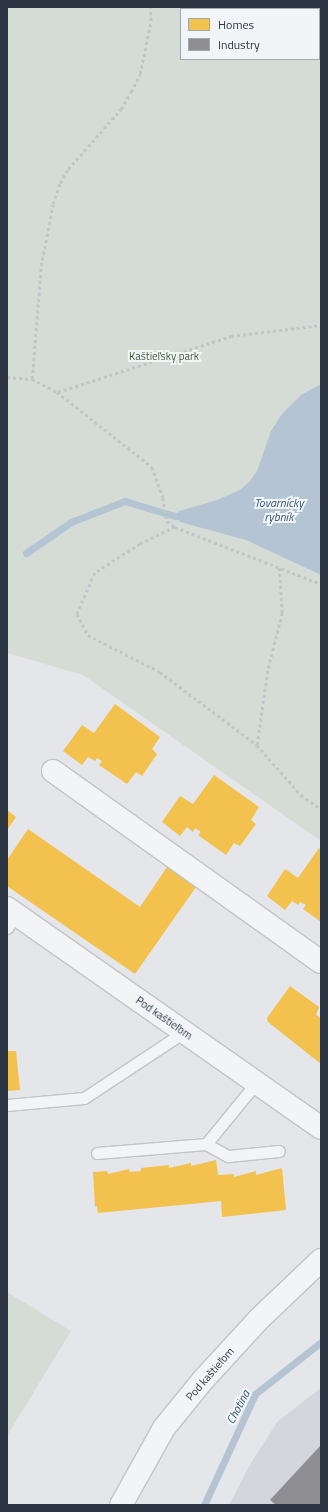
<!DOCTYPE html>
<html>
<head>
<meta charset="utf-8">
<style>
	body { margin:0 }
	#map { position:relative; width:328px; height:1512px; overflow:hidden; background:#e4e6e9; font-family:"Titillium Web",sans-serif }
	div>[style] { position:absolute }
	.built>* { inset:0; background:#d3d6dc }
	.green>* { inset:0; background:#d5dcd5 }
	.water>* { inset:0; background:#b4c4d3 }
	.homes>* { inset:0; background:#f2c14e }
	.industry>* { inset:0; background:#8d8d92 }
	.stream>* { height:7px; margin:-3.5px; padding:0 3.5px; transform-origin:3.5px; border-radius:3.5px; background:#b4c4d3 }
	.path>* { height:2.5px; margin-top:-1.25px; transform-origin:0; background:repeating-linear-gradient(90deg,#c2c5c8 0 3px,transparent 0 6px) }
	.roads { filter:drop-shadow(1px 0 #c2c4c7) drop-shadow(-1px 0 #c2c4c7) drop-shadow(0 1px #c2c4c7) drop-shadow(0 -1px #c2c4c7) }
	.lane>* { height:11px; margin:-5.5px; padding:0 5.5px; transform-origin:5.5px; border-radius:5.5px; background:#f3f4f6 }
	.street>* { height:22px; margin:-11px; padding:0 11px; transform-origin:11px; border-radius:11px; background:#f3f4f6 }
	span { translate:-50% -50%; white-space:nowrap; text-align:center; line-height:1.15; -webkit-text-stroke:4px #f2f5f8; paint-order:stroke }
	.park-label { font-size:11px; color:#425d39 }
	.street-label { font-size:11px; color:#2b3542 }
	.water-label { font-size:12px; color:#375674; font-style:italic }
	.frame { position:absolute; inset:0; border:8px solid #2b3542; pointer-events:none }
	.legend { position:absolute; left:180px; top:8px; width:140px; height:52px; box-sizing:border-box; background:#f2f5f8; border:1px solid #a2a8af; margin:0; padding:5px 7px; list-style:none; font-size:12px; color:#2b3542 }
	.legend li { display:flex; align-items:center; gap:8px; height:20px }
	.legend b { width:20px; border:1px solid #a2a8af }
</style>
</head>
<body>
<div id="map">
	<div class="built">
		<div style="clip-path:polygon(321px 1388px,321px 1505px,229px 1505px,251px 1463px,278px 1421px)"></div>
	</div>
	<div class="green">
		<div style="clip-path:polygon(evenodd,7px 7px,321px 7px,321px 841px,83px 675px,7px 653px,7px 7px,181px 9px,319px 9px,319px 59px,181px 59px,181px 9px)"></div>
		<div style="clip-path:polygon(7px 1292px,71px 1331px,7px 1436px)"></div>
	</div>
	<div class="water">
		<div style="clip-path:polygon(321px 384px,321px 575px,246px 540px,180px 522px,175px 516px,179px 511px,217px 500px,240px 490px,250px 481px,257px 471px,271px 431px,282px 414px,301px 395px)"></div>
	</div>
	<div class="homes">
		<div style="clip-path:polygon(115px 704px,160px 737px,152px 749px,157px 754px,142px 776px,136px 772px,127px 784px,99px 765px,102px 761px,97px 758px,95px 761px,88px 757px,82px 765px,63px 751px,82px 725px,94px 733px)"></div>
		<div style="clip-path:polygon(214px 775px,259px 807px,251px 820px,256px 824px,240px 846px,234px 843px,226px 855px,198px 835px,201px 832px,195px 828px,193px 832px,187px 827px,180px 836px,162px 822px,180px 796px,193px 804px)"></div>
		<div style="clip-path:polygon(7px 810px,16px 817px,7px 830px)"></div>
		<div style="clip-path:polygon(28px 829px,140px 907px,167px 867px,196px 887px,135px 974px,7px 886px,7px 860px)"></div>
		<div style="clip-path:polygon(319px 848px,321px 850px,321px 922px,303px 909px,306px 905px,300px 902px,298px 905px,292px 901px,285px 910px,267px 896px,285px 869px,298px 878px)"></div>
		<div style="clip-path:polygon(290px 986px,319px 1007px,316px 1015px,321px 1018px,321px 1064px,268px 1022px,267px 1018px)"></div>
		<div style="clip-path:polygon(7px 1051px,16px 1051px,20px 1090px,7px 1091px)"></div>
		<div style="clip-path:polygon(216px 1160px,218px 1175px,234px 1174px,234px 1177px,256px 1171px,256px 1175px,282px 1168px,286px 1210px,222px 1217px,221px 1201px,98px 1213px,97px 1206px,95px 1207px,93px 1172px,107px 1171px,108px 1174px,129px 1169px,130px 1172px,141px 1171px,141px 1168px,169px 1165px,169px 1168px,191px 1163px,191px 1166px)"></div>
	</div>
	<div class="industry">
		<div style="clip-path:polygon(321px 1445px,321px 1505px,276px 1505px,270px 1500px)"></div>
	</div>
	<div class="stream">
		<div style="left:26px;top:553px;width:55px;rotate:-34.6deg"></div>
		<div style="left:71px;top:522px;width:58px;rotate:-21.3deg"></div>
		<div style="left:125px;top:501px;width:52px;rotate:16.7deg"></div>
		<div style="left:204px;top:1505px;width:122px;rotate:-65.3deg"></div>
		<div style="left:255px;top:1394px;width:84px;rotate:-38.2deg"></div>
	</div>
	<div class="path">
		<div style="left:7px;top:377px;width:25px;rotate:5deg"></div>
		<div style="left:32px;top:379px;width:28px;rotate:27deg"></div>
		<div style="left:57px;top:392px;width:121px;rotate:38.3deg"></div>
		<div style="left:152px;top:467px;width:33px;rotate:70deg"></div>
		<div style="left:163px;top:498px;width:23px;rotate:80deg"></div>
		<div style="left:167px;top:521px;width:10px;rotate:37deg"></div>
		<div style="left:175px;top:527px;width:157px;rotate:21.3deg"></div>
		<div style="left:32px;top:379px;width:113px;rotate:-85.4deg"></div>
		<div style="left:41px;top:266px;width:63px;rotate:-79deg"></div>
		<div style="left:53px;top:204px;width:22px;rotate:-72deg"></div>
		<div style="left:60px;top:183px;width:16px;rotate:-60deg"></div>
		<div style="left:68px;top:169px;width:80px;rotate:-48.5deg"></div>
		<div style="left:121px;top:109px;width:20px;rotate:-60deg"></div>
		<div style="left:131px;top:92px;width:20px;rotate:-63deg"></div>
		<div style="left:140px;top:74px;width:54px;rotate:-78.3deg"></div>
		<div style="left:151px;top:21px;width:14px;rotate:-94deg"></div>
		<div style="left:58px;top:392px;width:182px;rotate:-17.9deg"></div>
		<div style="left:231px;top:336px;width:91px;rotate:-7deg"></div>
		<div style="left:175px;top:527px;width:39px;rotate:154deg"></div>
		<div style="left:140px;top:544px;width:54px;rotate:147.2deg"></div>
		<div style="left:95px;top:573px;width:45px;rotate:113.7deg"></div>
		<div style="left:77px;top:614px;width:24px;rotate:62deg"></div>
		<div style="left:88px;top:635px;width:81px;rotate:27.2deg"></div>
		<div style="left:160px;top:672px;width:121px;rotate:37deg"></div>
		<div style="left:257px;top:745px;width:67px;rotate:48.7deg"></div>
		<div style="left:301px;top:795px;width:24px;rotate:35deg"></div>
		<div style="left:257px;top:745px;width:78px;rotate:-81.9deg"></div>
		<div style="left:268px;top:668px;width:57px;rotate:-75.7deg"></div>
		<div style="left:282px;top:613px;width:46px;rotate:-93.7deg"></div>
	</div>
	<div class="roads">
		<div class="lane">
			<div style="left:7px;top:928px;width:16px;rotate:-55deg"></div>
			<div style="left:256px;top:1083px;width:79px;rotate:129.3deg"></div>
			<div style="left:206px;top:1144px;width:25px;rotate:29deg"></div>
			<div style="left:228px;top:1156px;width:51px;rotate:-5.6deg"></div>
			<div style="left:7px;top:1105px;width:77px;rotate:-5.2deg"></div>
			<div style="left:84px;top:1098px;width:120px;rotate:-33.4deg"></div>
			<div style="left:97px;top:1153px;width:109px;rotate:-4.7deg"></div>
		</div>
		<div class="street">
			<div style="left:53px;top:771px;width:329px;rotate:35.5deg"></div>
			<div style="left:7px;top:908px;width:383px;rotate:35deg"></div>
			<div style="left:121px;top:1505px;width:88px;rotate:-60.8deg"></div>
			<div style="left:164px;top:1428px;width:62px;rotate:-50.9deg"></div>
			<div style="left:203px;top:1380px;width:83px;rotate:-47.4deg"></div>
			<div style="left:259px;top:1319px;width:86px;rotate:-43.6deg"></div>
		</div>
	</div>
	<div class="park-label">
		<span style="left:164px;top:356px">Kaštieľsky park</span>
	</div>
	<div class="street-label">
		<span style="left:164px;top:1018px;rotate:35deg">Pod kaštieľom</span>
		<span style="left:210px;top:1374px;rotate:-49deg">Pod kaštieľom</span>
	</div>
	<div class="water-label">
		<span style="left:279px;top:510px">Tovarnícky<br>rybník</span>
		<span style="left:238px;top:1407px;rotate:-62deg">Chotina</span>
	</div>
	<div class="frame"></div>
	<ul class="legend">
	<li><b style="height:11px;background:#f2c14e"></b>Homes</li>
	<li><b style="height:11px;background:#8d8d92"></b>Industry</li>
	</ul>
</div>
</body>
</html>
